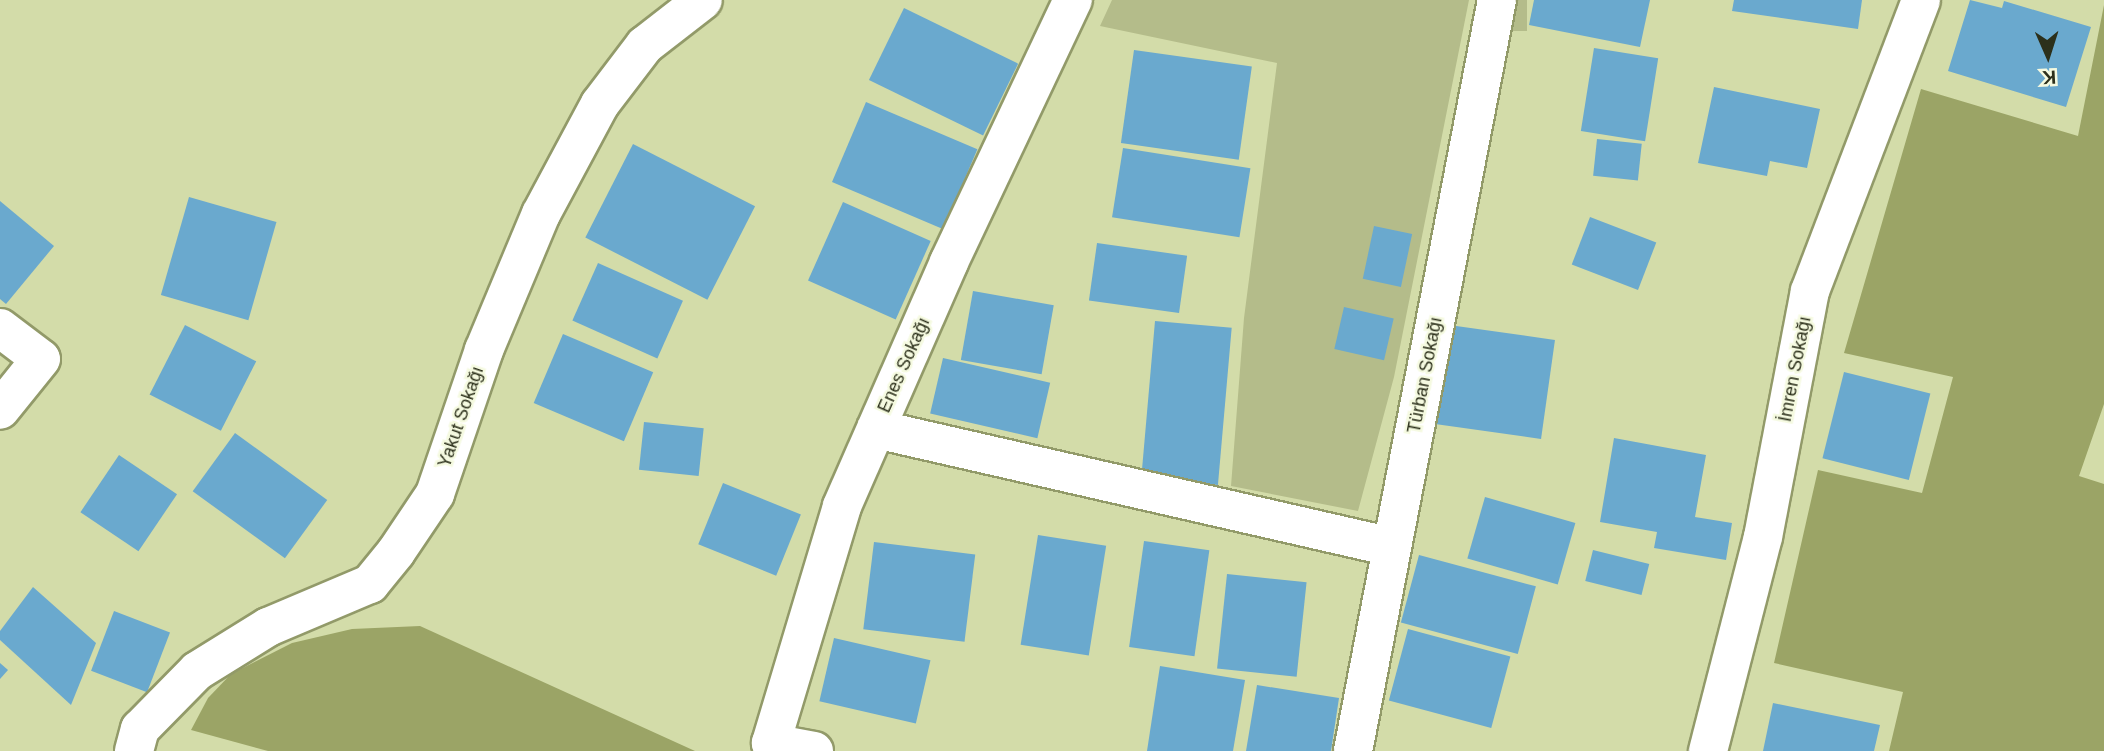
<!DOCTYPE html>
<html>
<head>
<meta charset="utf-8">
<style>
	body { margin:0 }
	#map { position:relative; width:2104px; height:751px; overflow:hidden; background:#d3dca9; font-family:Arial,sans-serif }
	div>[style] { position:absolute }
	.green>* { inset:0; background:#b4bc8a; transform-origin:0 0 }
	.forest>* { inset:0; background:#9ba466 }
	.building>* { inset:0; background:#6aa9ce; transform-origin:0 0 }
	.roads { filter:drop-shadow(2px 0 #929a69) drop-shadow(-2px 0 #929a69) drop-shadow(0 2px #929a69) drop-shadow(0 -2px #929a69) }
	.minor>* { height:38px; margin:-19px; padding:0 19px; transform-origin:19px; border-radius:19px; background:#fff }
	span { translate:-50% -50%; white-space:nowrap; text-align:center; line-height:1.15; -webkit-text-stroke:5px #f5fae0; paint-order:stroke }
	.street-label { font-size:18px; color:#2c301b }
	.north { position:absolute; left:2013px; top:21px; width:70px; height:70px; -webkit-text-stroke:5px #f5fae0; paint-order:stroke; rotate:177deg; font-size:19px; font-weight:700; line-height:28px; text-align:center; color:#2c301b }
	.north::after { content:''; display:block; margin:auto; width:24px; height:32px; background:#2c301b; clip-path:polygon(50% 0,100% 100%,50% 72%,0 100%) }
</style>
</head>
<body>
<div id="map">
	<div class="green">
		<div style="clip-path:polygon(1112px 0,1469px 0,1394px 377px,1358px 511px,1231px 486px,1244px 318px,1277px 63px,1100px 26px)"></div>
		<div style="left:1511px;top:0;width:16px;height:31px"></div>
	</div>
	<div class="forest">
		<div style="clip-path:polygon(2104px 5px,2104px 404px,2079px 476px,2104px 484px,2104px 751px,1889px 751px,1903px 692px,1774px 663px,1818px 470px,1922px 493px,1953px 377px,1844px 353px,1921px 89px,2078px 136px)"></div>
		<div style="clip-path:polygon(420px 626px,695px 751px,268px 751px,191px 730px,208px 698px,231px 674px,292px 643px,352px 629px)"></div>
	</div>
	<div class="building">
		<div style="clip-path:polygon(1534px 0,1650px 0,1640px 47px,1529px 25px)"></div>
		<div style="clip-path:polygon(1734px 0,1862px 0,1858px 29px,1732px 11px)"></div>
		<div style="clip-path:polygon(1970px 0,2002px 8px,2004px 1px,2091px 27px,2066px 107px,1948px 71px)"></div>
		<div style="left:904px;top:8px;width:127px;height:80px;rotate:26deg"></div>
		<div style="left:1594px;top:48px;width:65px;height:84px;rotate:9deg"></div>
		<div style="left:1134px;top:50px;width:119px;height:94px;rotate:8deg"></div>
		<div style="clip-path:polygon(1714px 87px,1820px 109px,1807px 168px,1770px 161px,1767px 176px,1698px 163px)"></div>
		<div style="left:866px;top:102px;width:121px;height:87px;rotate:23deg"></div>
		<div style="left:1597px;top:139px;width:45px;height:37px;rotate:6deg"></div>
		<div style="left:633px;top:144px;width:137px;height:105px;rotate:27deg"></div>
		<div style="left:1123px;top:148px;width:129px;height:70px;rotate:9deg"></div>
		<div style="left:189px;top:197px;width:91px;height:102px;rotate:16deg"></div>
		<div style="clip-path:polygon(0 201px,54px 246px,6px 304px,0 299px)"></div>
		<div style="left:843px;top:202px;width:96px;height:86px;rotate:24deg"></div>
		<div style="left:1590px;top:217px;width:71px;height:51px;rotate:21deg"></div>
		<div style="left:1374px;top:226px;width:39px;height:54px;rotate:12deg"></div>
		<div style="left:1097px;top:243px;width:91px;height:58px;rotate:8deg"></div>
		<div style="left:598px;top:263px;width:93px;height:63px;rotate:24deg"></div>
		<div style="left:973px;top:291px;width:82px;height:70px;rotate:10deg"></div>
		<div style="left:1344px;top:307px;width:51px;height:43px;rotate:13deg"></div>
		<div style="left:1155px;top:321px;width:77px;height:158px;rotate:5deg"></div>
		<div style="left:185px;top:325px;width:80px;height:78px;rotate:27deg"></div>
		<div style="left:1449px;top:325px;width:107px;height:100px;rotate:8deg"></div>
		<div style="left:563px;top:334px;width:98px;height:75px;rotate:23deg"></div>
		<div style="left:943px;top:358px;width:110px;height:57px;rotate:13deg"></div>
		<div style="left:1844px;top:372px;width:89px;height:89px;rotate:14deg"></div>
		<div style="left:644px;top:422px;width:60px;height:48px;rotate:6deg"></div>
		<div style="left:235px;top:433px;width:114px;height:72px;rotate:36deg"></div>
		<div style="clip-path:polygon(1614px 438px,1706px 455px,1695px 517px,1732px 523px,1726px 560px,1654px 548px,1657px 532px,1600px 522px)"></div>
		<div style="left:119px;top:455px;width:70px;height:69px;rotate:34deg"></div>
		<div style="left:723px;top:483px;width:84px;height:66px;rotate:22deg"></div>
		<div style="left:1485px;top:497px;width:94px;height:64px;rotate:16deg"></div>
		<div style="left:1038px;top:535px;width:69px;height:111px;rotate:9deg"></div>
		<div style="left:1144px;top:541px;width:66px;height:107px;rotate:8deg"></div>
		<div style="left:874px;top:542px;width:102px;height:88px;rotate:7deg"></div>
		<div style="left:1593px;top:550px;width:58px;height:32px;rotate:14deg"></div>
		<div style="left:1419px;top:555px;width:121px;height:70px;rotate:15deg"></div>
		<div style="left:1227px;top:574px;width:80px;height:95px;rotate:6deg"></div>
		<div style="clip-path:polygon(33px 587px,96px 643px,71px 705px,0 640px,0 631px)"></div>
		<div style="left:114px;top:611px;width:60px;height:64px;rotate:21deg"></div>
		<div style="left:1408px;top:629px;width:106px;height:74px;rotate:15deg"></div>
		<div style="left:834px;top:638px;width:99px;height:65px;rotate:13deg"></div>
		<div style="clip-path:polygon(0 663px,8px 670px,0 679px)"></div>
		<div style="clip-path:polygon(1160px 666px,1245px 680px,1233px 751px,1147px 751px)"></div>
		<div style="clip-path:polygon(1257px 685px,1339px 698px,1331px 751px,1246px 751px)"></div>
		<div style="clip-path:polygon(1773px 703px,1880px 725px,1874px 751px,1763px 751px)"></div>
	</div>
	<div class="roads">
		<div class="minor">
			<div style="left:0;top:328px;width:51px;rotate:37.1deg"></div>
			<div style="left:41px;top:359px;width:65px;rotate:128.8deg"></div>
			<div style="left:876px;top:429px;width:529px;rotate:12.88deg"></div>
			<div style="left:134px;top:751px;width:23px;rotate:-75deg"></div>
			<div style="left:140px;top:729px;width:81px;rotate:-45.5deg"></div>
			<div style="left:197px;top:671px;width:84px;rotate:-31.8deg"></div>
			<div style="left:268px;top:627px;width:111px;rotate:-22.9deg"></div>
			<div style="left:370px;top:584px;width:41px;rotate:-50.9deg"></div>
			<div style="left:396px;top:552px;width:70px;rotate:-56.1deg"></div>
			<div style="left:435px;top:494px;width:152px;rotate:-71.2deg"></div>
			<div style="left:484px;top:350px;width:147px;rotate:-67.3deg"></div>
			<div style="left:541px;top:214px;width:125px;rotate:-61.8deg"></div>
			<div style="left:600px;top:104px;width:74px;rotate:-52.7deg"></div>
			<div style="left:645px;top:45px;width:73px;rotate:-37.8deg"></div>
			<div style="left:814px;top:751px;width:44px;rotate:-169.5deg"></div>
			<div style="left:771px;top:743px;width:247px;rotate:-73.3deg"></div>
			<div style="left:842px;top:506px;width:266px;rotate:-66.3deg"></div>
			<div style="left:949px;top:262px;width:290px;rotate:-64.7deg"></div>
			<div style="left:1353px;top:751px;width:765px;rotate:-79.15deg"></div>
			<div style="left:1708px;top:751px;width:221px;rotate:-75.6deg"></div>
			<div style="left:1763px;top:537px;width:250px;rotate:-79.2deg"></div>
			<div style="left:1810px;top:291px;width:311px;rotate:-69.1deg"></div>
		</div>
	</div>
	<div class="street-label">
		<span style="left:904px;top:365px;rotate:-66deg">Enes Sokağı</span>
		<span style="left:1795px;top:369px;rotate:-79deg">İmren Sokağı</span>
		<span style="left:1425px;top:375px;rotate:-79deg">Türban Sokağı</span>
		<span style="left:461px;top:417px;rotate:-71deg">Yakut Sokağı</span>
	</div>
	<div class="north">K</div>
</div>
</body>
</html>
